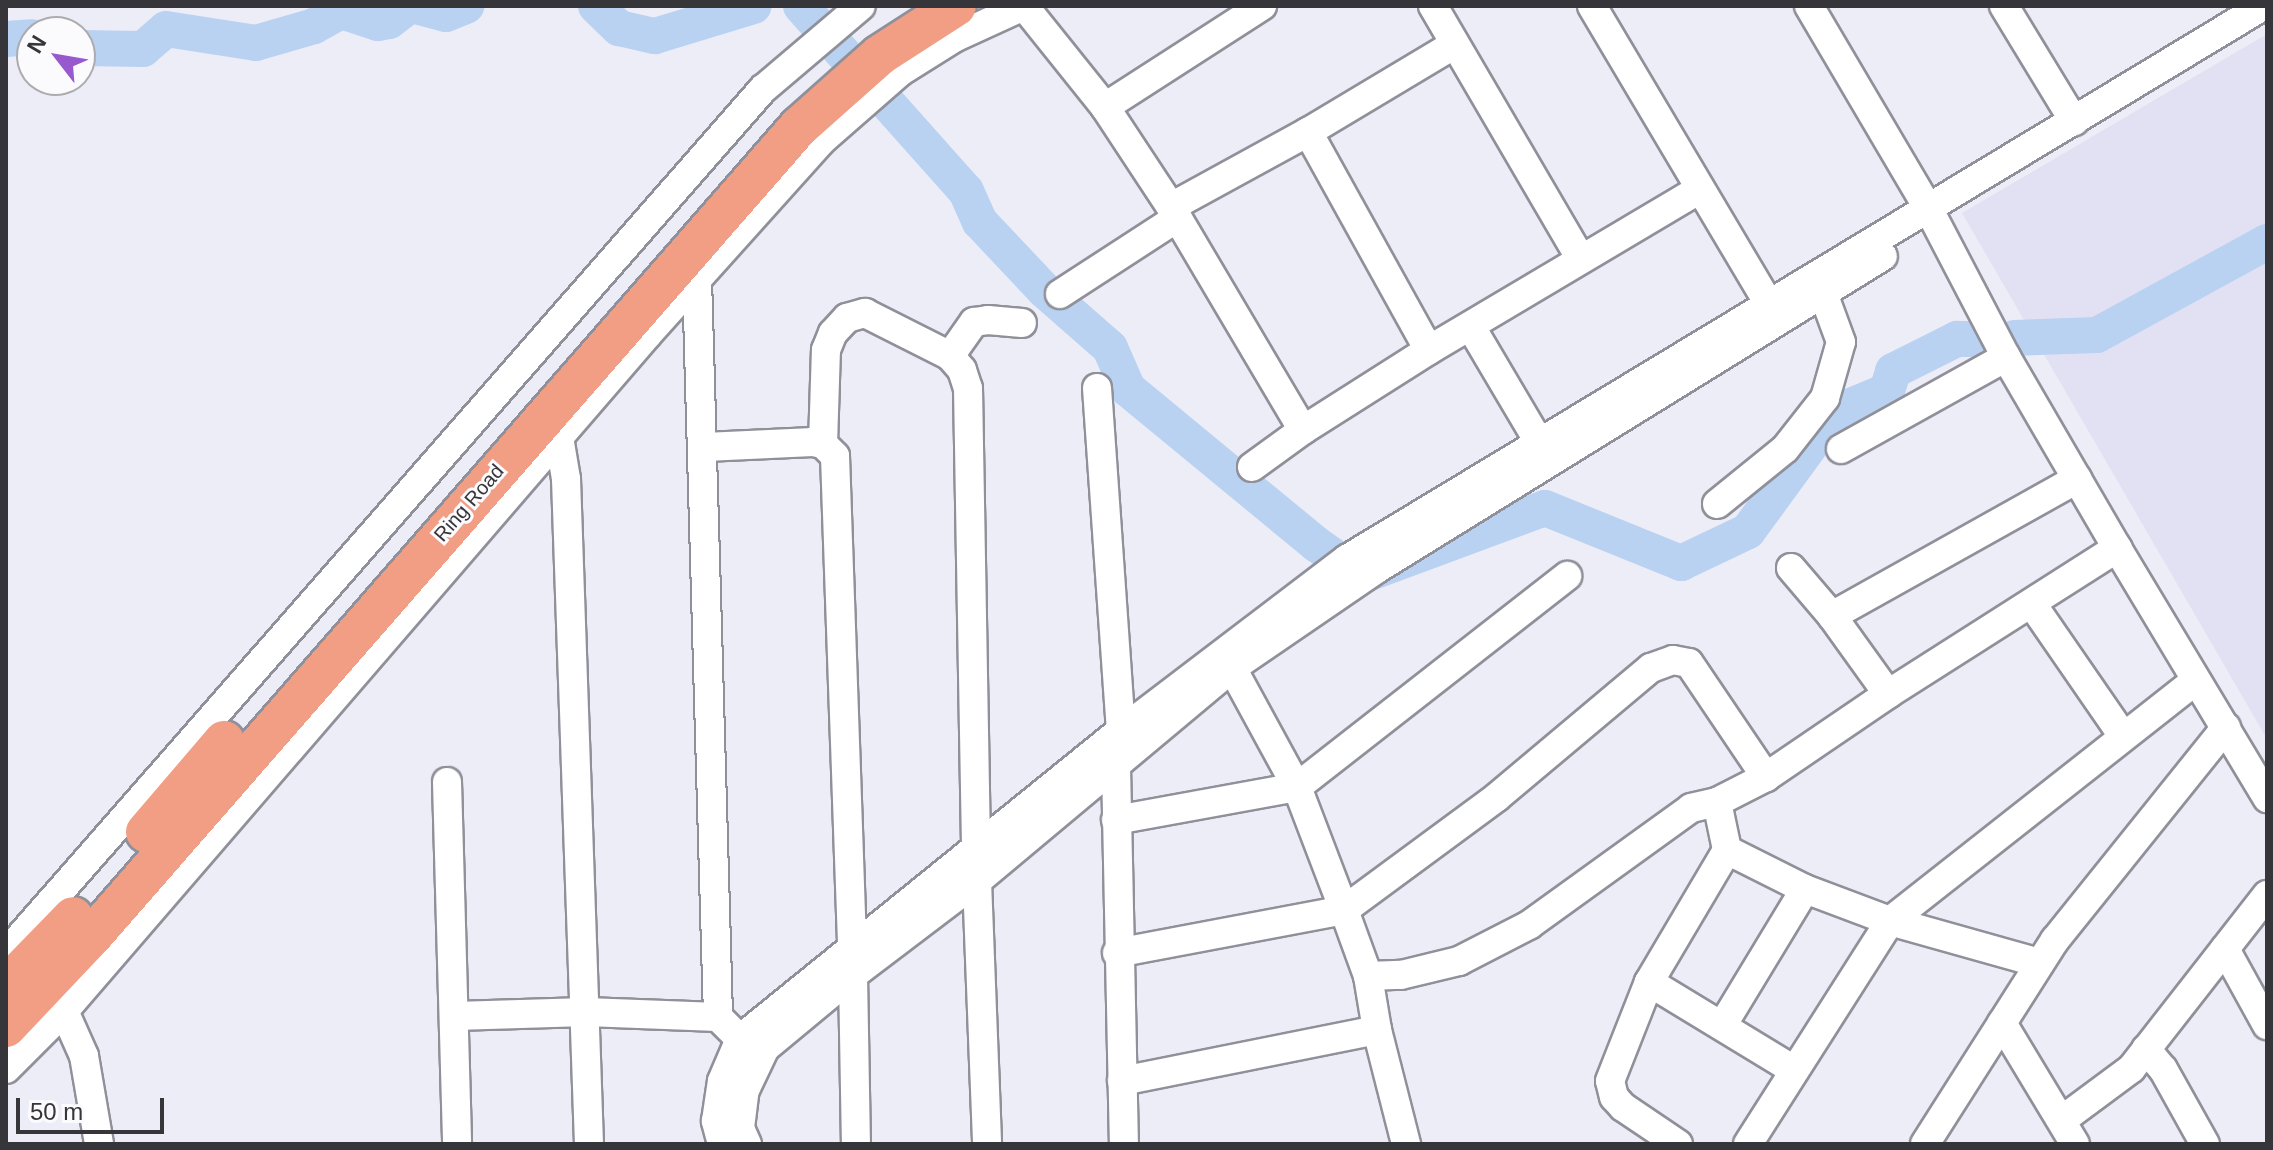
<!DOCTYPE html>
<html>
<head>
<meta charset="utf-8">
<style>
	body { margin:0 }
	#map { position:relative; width:2273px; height:1150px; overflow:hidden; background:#ededf8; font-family:Helvetica,sans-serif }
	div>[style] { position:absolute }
	.built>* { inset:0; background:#e2e1f3 }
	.river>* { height:36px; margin:-18px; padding:0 18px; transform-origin:18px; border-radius:18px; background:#bad2f1 }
	.roads { filter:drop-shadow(2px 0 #90909a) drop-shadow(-2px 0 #90909a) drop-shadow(0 2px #90909a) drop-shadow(0 -2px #90909a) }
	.minor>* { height:28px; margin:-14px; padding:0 14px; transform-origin:14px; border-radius:14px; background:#fff }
	.highway>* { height:40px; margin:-20px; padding:0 20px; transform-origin:20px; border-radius:20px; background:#f29e85 }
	span { translate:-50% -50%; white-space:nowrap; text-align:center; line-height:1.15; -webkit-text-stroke:6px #fbfbfe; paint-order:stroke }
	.street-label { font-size:20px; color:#36363a }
	.frame { position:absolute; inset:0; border:8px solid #36363a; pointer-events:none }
	.north { position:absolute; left:16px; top:16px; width:80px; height:80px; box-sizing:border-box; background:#fbfbfe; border:2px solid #acacb0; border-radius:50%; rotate:301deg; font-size:22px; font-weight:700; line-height:32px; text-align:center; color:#36363a }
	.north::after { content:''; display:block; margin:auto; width:28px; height:36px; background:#9858ce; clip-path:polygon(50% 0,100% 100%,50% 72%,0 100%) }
	.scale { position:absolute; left:16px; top:1098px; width:148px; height:36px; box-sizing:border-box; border:4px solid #36363a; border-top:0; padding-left:10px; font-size:24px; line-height:28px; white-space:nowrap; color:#36363a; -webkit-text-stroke:6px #fbfbfe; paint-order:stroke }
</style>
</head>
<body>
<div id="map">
	<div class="built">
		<div style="clip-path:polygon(2267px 34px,2267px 739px,1962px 213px)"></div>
	</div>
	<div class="river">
		<div style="left:416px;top:6px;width:31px;rotate:15deg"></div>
		<div style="left:446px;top:14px;width:22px;rotate:-22deg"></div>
		<div style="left:596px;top:6px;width:32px;rotate:44deg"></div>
		<div style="left:619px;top:28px;width:37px;rotate:13deg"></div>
		<div style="left:655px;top:36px;width:103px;rotate:-16.9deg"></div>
		<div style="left:801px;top:6px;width:248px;rotate:48.3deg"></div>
		<div style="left:966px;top:191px;width:34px;rotate:66deg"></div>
		<div style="left:980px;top:222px;width:93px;rotate:46.7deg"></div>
		<div style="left:1044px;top:290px;width:88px;rotate:41.3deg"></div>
		<div style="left:1110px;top:348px;width:45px;rotate:66.3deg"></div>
		<div style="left:1128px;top:389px;width:244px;rotate:39.5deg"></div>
		<div style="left:1316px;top:544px;width:56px;rotate:34.8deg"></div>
		<div style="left:1362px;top:576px;width:195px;rotate:-20.4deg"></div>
		<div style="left:1545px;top:508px;width:147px;rotate:22deg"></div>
		<div style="left:1681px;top:563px;width:74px;rotate:-25.5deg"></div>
		<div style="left:1748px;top:531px;width:146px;rotate:-53.9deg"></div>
		<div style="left:1834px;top:413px;width:57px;rotate:-22.5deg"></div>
		<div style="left:1887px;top:391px;width:21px;rotate:-73deg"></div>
		<div style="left:1893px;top:371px;width:72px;rotate:-26.6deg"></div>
		<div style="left:1957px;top:339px;width:27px"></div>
		<div style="left:6px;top:39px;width:26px;rotate:-4deg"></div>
		<div style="left:80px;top:48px;width:63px;rotate:0.9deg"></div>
		<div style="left:143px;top:49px;width:30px;rotate:-41deg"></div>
		<div style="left:166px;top:29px;width:91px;rotate:8.8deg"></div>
		<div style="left:256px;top:43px;width:60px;rotate:-16.3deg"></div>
		<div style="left:314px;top:26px;width:31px;rotate:-29deg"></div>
		<div style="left:341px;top:11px;width:39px;rotate:18deg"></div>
		<div style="left:378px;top:23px;width:11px;rotate:-10deg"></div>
		<div style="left:389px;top:21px;width:25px;rotate:-37deg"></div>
		<div style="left:2014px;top:338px;width:83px;rotate:-2.1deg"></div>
		<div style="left:2097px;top:335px;width:194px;rotate:-28.7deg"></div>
	</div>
	<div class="roads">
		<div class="minor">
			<div style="left:1024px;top:6px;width:129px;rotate:51.3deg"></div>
			<div style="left:1105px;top:107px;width:120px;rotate:56.6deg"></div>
			<div style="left:1171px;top:207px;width:259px;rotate:59.4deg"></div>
			<div style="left:1433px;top:6px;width:292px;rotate:59.7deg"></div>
			<div style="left:1592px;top:6px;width:345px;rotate:59.3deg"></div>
			<div style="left:1809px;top:6px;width:232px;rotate:59.5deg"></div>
			<div style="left:1927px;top:206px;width:170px;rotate:62.4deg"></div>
			<div style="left:2006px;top:357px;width:221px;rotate:59.8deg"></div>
			<div style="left:2117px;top:548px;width:292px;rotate:59deg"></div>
			<div style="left:2004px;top:6px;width:135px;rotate:58.7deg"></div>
			<div style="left:1105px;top:107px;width:187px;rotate:-32.8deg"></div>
			<div style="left:1308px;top:132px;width:249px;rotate:61deg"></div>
			<div style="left:1171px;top:207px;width:156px;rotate:-28.7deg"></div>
			<div style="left:1308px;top:132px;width:171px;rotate:-30.9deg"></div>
			<div style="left:697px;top:278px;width:739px;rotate:88.37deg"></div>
			<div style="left:718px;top:1017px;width:31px;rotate:45deg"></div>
			<div style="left:1060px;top:294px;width:140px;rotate:-33deg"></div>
			<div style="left:1471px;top:327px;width:134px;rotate:59.4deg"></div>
			<div style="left:950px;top:356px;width:42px;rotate:-54.8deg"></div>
			<div style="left:974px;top:322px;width:14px;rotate:-8deg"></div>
			<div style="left:988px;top:320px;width:34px;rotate:5deg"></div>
			<div style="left:1097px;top:388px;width:344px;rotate:86deg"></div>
			<div style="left:1121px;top:731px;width:15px;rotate:53deg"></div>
			<div style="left:559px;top:437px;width:43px;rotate:80.5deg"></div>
			<div style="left:566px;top:479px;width:665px;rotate:88.02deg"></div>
			<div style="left:823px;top:444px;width:94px;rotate:-88.2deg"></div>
			<div style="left:826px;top:350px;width:18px;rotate:-68deg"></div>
			<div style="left:833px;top:333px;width:21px;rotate:-47deg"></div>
			<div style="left:847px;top:318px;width:19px;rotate:-16deg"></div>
			<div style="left:865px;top:313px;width:95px;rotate:26.8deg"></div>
			<div style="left:950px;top:356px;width:18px;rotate:49deg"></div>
			<div style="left:962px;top:370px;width:19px;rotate:72deg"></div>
			<div style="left:968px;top:388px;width:464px;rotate:89deg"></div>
			<div style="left:705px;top:447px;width:108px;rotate:-2.7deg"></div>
			<div style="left:813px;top:442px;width:10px;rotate:11deg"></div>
			<div style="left:823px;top:444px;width:17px;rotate:45deg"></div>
			<div style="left:835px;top:456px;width:489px;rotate:88deg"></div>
			<div style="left:1841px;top:449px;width:189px;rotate:-29.1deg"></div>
			<div style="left:1252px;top:467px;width:63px;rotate:-36deg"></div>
			<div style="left:1303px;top:430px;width:149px;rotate:-32.4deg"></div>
			<div style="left:1429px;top:350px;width:315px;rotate:-30.7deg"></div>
			<div style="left:1717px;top:504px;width:87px;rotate:-39deg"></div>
			<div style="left:1785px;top:449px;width:65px;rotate:-51.9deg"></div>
			<div style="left:1825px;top:398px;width:58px;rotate:-74.1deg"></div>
			<div style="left:1841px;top:342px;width:52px;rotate:-110.2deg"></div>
			<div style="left:1791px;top:568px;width:63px;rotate:49.5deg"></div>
			<div style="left:1832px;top:616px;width:96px;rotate:54.3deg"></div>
			<div style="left:2032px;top:604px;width:160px;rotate:55.4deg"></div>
			<div style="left:1832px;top:616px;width:281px;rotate:-29.2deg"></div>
			<div style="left:1232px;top:668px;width:136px;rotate:61.4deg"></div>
			<div style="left:1297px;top:787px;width:132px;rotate:69.1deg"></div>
			<div style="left:1344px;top:910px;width:70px;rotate:70deg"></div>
			<div style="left:1368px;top:976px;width:55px;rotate:80.5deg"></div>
			<div style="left:1377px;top:1030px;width:118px;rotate:75.7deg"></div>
			<div style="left:1116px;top:766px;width:378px;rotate:88.8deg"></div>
			<div style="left:447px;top:782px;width:362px;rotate:88.4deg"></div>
			<div style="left:1717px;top:802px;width:49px;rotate:78.2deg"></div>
			<div style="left:1727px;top:850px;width:87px;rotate:26.6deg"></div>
			<div style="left:1805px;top:889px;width:91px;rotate:20.6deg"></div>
			<div style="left:1890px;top:921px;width:155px;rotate:15.7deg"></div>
			<div style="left:1116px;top:820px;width:184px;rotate:-10.3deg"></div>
			<div style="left:1297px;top:787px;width:343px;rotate:-38deg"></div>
			<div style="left:977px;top:881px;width:263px;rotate:87.8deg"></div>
			<div style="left:2225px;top:949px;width:87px;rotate:61.1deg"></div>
			<div style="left:6px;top:953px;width:1149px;rotate:-48.78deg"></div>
			<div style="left:763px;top:89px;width:128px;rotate:-40.3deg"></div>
			<div style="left:1117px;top:953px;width:231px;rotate:-10.7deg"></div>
			<div style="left:1344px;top:910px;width:190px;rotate:-36.4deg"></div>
			<div style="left:1497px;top:797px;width:201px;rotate:-40deg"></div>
			<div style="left:1651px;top:668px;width:23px;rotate:-20deg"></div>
			<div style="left:1673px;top:660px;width:16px;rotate:11deg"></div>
			<div style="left:1689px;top:663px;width:138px;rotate:56deg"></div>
			<div style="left:853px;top:975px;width:169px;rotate:89deg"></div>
			<div style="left:1368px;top:976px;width:33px;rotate:-2deg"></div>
			<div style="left:1401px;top:975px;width:60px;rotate:-13.6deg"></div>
			<div style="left:1459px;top:961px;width:79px;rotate:-27.2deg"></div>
			<div style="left:1529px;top:925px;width:200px;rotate:-35.8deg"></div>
			<div style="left:1691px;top:808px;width:27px;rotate:-13deg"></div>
			<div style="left:1717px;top:802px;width:55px;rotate:-27deg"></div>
			<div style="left:1766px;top:777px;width:148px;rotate:-34.2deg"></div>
			<div style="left:1888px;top:694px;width:272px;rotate:-32.5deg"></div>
			<div style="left:1649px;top:982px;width:170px;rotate:31.3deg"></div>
			<div style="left:64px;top:1011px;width:49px;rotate:66deg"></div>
			<div style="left:84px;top:1056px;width:89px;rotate:80.3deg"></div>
			<div style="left:455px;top:1016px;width:131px;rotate:-1.7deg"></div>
			<div style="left:586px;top:1012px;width:132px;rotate:2.2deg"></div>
			<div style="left:2002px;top:1023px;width:141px;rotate:58.9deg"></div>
			<div style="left:1722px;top:1026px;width:160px;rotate:-58.8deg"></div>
			<div style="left:2146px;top:1049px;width:26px;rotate:50deg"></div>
			<div style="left:2163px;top:1069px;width:86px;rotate:60.8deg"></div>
			<div style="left:6px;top:1069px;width:82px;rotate:-45deg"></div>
			<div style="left:64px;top:1011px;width:894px;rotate:-49.22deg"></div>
			<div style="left:648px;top:334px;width:258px;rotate:-48.1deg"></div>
			<div style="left:820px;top:142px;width:106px;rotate:-41.2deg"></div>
			<div style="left:900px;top:72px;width:64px;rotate:-32.2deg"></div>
			<div style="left:954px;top:38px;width:77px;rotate:-24.6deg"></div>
			<div style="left:1122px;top:1081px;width:260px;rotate:-11.3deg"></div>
			<div style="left:2062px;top:1120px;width:86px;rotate:-36.5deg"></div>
			<div style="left:2131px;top:1069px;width:221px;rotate:-52deg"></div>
			<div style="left:722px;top:1144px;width:24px;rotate:-105deg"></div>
			<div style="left:716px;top:1121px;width:40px;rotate:-81.5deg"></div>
			<div style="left:722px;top:1081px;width:46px;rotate:-66.8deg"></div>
			<div style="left:740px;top:1039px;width:490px;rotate:-39deg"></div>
			<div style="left:1121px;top:731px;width:284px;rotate:-37.3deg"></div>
			<div style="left:1347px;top:559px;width:1070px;rotate:-31.12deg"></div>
			<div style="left:747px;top:1144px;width:17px;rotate:-114deg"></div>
			<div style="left:740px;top:1128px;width:38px;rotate:-83deg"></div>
			<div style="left:745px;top:1090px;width:47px;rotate:-64.5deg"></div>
			<div style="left:765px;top:1048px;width:114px;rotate:-39.7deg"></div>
			<div style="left:853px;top:975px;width:156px;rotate:-37.2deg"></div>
			<div style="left:977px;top:881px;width:332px;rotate:-39.9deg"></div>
			<div style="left:1232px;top:668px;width:173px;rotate:-34.4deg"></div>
			<div style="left:1375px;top:570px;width:597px;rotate:-31.72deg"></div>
			<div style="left:1678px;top:1144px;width:66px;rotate:-146.1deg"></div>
			<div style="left:1623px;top:1107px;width:13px;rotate:-132deg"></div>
			<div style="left:1614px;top:1097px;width:16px;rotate:-104deg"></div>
			<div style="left:1610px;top:1081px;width:106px;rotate:-68.5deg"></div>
			<div style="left:1649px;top:982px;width:153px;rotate:-59.4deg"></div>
			<div style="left:1748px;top:1144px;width:264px;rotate:-57.5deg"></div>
			<div style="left:1890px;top:921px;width:387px;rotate:-38.2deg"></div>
			<div style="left:1925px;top:1144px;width:242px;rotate:-57.5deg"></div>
			<div style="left:2055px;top:940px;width:273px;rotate:-51.2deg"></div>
		</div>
		<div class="highway">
			<div style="left:146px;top:832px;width:120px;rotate:-49.4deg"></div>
			<div style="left:6px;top:986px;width:96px;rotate:-45.8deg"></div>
			<div style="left:6px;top:1027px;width:128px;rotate:-46.6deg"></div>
			<div style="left:94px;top:934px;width:1072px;rotate:-48.86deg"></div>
			<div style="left:799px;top:127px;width:108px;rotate:-41.6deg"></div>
			<div style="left:880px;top:55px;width:90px;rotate:-32.8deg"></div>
		</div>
	</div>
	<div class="street-label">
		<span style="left:469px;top:503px;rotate:-49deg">Ring Road</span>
	</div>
	<div class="frame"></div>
	<div class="north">N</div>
	<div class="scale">50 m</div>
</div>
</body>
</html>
